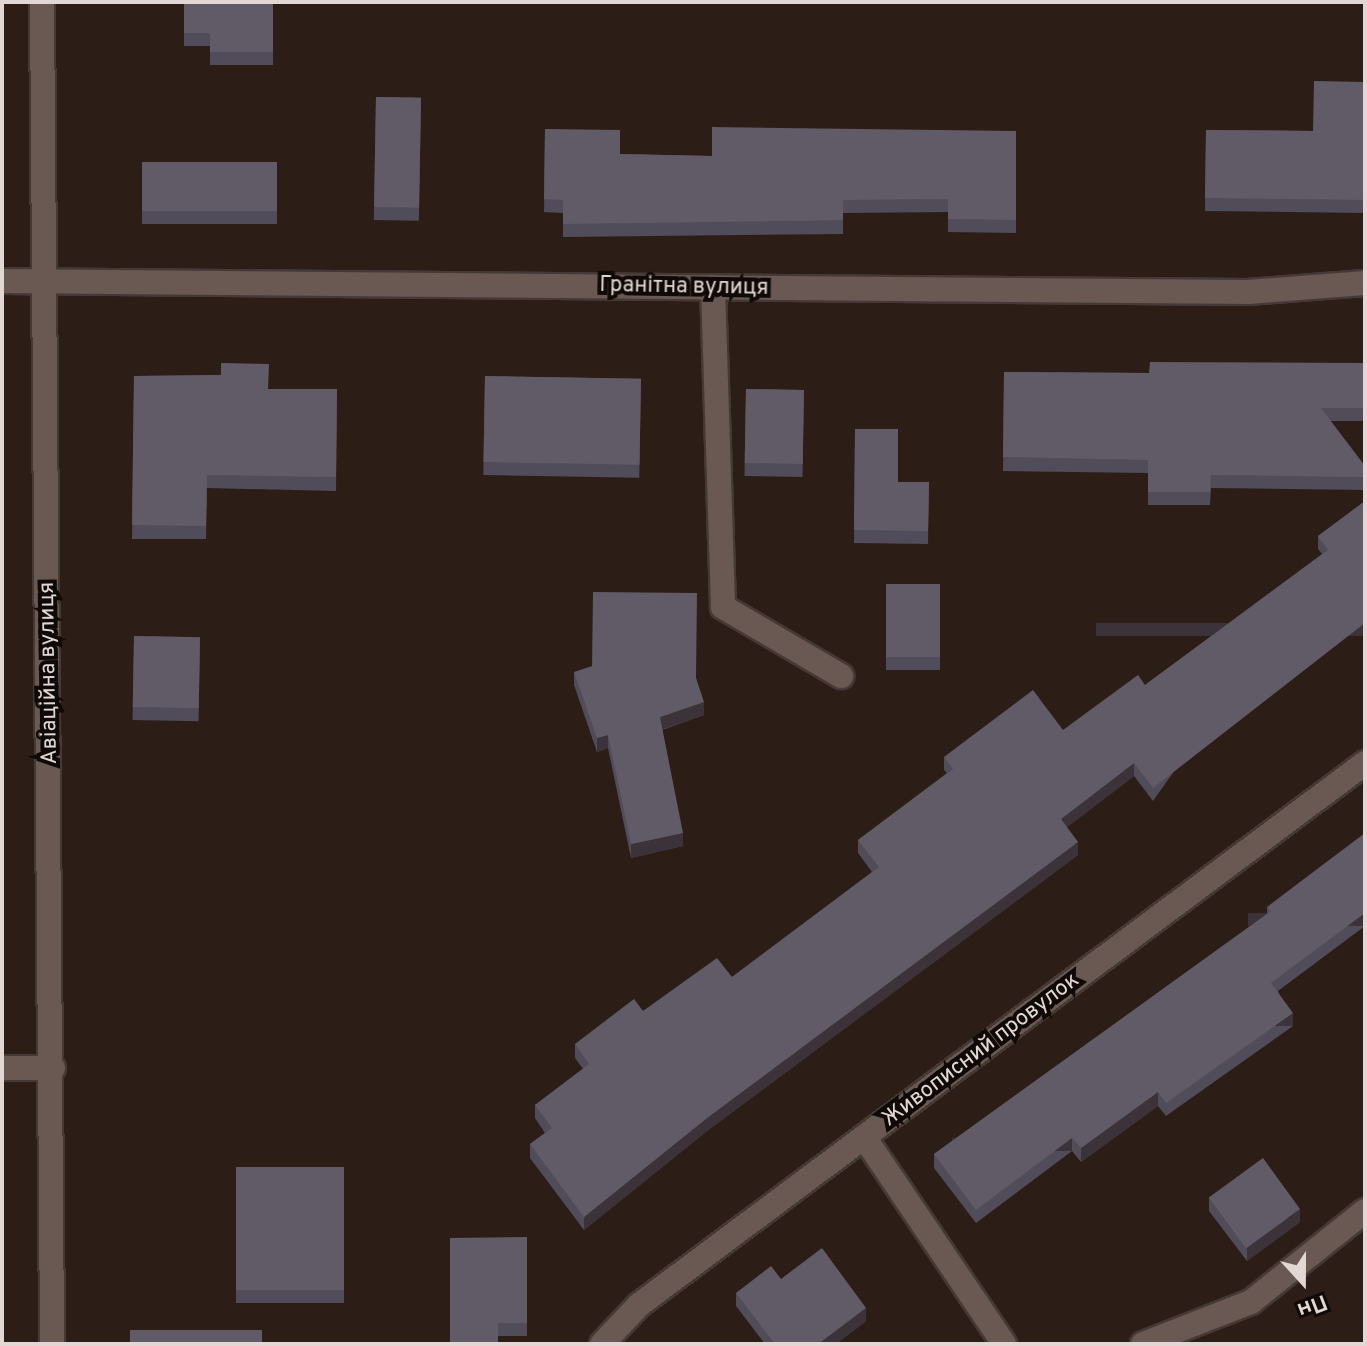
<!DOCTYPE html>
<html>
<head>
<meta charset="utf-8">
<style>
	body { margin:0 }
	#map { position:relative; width:1367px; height:1346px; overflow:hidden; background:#2c1d17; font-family:Overpass,sans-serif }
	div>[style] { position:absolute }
	.roads { filter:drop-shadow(2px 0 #453936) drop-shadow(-2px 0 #453936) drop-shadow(0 2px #453936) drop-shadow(0 -2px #453936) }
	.minor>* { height:24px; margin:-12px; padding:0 12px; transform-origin:12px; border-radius:12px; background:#6a5852 }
	.wall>* { inset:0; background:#514c5a; transform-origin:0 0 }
	.shaded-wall>* { inset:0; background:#3c333a; transform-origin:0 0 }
	.building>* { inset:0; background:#615b67; transform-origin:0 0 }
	span { translate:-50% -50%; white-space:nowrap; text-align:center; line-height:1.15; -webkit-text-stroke:8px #0f0907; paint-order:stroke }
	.street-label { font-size:22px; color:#e2d7d3 }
	.frame { position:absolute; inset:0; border:4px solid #e2d7d3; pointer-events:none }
	.north { position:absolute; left:1263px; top:1242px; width:80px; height:80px; -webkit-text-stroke:6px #0f0907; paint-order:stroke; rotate:159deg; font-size:22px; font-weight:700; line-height:32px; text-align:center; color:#e2d7d3 }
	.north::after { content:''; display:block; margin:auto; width:28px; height:36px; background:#e2d7d3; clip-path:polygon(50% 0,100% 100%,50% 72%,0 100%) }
</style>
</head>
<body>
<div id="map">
	<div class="roads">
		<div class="minor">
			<div style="left:42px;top:2px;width:1342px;rotate:89.57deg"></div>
			<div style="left:2px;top:281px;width:1246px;rotate:0.51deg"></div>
			<div style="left:1248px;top:292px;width:117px;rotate:-4.4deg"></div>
			<div style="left:713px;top:287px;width:320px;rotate:88.2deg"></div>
			<div style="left:723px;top:607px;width:137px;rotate:30.3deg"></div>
			<div style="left:2px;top:1068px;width:51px"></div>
			<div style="left:864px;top:1137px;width:250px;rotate:55.9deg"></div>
			<div style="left:602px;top:1344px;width:54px;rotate:-46.5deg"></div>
			<div style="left:639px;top:1305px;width:906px;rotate:-36.74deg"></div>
			<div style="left:1143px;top:1344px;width:116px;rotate:-21.3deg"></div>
			<div style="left:1251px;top:1302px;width:146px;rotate:-38.6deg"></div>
		</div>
	</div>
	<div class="wall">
		<div style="clip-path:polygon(184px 2px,273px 2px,273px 65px,210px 65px,210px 46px,184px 46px)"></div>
		<div style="clip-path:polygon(1365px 82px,1365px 213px,1205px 211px,1206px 130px,1313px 131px)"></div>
		<div style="left:376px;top:97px;width:45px;height:123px;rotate:1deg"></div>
		<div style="clip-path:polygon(545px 129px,620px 154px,712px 156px,1016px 131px,1016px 233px,948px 232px,948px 212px,843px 213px,843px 234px,563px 237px,563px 213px,544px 212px)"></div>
		<div style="left:142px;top:162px;width:135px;height:62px"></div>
		<div style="clip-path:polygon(1365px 363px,1365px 421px,1331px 421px,1365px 477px,1365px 490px,1211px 488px,1210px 505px,1148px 505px,1148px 473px,1003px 471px,1004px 372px,1149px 373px)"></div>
		<div style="clip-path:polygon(221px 375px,269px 389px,337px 389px,336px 491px,207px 488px,206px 539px,132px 539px,134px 376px)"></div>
		<div style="left:485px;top:376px;width:156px;height:99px;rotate:1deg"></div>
		<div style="left:746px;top:389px;width:58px;height:87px;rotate:1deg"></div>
		<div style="clip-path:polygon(855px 429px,898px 482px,929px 482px,928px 544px,854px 543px)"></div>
		<div style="clip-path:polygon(1365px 501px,1153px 801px,1134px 776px,1067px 827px,1078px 855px,707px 1131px,584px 1230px,530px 1158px,530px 1144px,545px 1133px,535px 1118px,535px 1105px,583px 1069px,575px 1058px,575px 1044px,643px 1011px,732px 977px,872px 872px,858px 853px,858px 840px,947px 773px,944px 770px,944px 757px,1063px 730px,1145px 685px,1322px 554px,1318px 549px,1318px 536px)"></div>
		<div style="left:886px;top:584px;width:54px;height:86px"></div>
		<div style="left:134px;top:636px;width:66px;height:84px;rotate:1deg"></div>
		<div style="clip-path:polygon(574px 672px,696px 678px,704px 715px,662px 730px,683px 846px,631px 858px,608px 748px,597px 752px,574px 685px)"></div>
		<div style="clip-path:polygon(1267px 907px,1365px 926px,1278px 991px,1293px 1026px,1166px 1116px,1158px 1106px,1081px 1162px,1072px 1151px,976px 1223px,934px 1168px,934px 1154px,1267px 914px)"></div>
		<div style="left:344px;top:1167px;width:136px;height:108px;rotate:90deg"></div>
		<div style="clip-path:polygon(1209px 1198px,1300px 1222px,1247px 1261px,1209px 1211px)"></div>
		<div style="clip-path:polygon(527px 1237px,527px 1336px,498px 1336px,450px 1343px)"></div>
		<div style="clip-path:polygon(781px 1279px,866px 1321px,836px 1344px,765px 1344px,736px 1306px,736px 1293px)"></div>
	</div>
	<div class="shaded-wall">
		<div style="left:1365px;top:623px;width:13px;height:269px;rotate:90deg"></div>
		<div style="clip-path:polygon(704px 702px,704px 715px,660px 730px,660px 717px)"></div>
		<div style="clip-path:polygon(608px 735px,608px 748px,597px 752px,597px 738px)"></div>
		<div style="clip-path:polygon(1134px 763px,1134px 776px,1061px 832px,1061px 819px)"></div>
		<div style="clip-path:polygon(683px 833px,683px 846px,631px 858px,631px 844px)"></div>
		<div style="clip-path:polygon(1078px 842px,1078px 855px,707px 1131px,584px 1230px,584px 1217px,707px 1118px)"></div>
		<div style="left:1365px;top:913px;width:13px;height:117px;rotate:90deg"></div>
		<div style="left:1293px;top:1013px;width:13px;height:156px;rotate:90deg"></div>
		<div style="clip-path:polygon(1158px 1092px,1158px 1106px,1081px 1162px,1081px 1148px)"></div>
		<div style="left:1072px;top:1138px;width:13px;height:120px;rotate:90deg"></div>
		<div style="clip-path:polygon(1300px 1209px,1300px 1222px,1247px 1261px,1247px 1248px)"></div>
		<div style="clip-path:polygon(866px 1308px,866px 1321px,836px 1344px,818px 1344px)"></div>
	</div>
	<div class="building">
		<div style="clip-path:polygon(184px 2px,273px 2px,273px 52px,210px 52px,210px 33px,184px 33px)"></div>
		<div style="clip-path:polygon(1314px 81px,1365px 82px,1365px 200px,1205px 198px,1206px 130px,1313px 131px)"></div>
		<div style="left:376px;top:97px;width:45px;height:110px;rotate:1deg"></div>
		<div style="clip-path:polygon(712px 127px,1016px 131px,1016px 220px,948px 219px,948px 199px,843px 200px,843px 220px,563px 224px,563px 200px,544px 199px,545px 129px,620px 130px,620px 154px,712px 156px)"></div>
		<div style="left:142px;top:162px;width:135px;height:49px"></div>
		<div style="clip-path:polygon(1150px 362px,1365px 363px,1365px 408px,1321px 408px,1365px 466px,1365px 477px,1211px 475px,1210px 492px,1148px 492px,1148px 460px,1003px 457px,1004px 372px,1149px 373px)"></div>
		<div style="clip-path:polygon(221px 363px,269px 364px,268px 389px,337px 389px,336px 477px,207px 475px,206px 526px,132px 525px,134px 376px,221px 375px)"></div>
		<div style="left:485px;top:376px;width:156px;height:86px;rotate:1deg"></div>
		<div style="left:746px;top:389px;width:58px;height:74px;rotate:1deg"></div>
		<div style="clip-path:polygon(855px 429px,898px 429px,898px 482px,929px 482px,928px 531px,854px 530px)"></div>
		<div style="clip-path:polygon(1365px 501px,1365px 623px,1153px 788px,1134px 763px,1061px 819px,1078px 842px,707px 1118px,584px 1217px,530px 1144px,552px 1128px,535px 1105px,589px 1064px,575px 1044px,634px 999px,643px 1011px,717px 958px,732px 977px,879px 867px,858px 840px,953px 769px,944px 757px,1033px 690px,1063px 730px,1138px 675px,1145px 685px,1328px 550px,1318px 536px)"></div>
		<div style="left:886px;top:584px;width:54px;height:73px"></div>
		<div style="clip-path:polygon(593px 592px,697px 593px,696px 678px,704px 702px,660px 717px,683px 833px,631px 844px,608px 735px,597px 738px,574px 672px,592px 666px)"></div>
		<div style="left:134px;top:636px;width:66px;height:71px;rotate:1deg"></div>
		<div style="clip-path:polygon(1365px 833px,1365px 913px,1271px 983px,1293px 1013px,1166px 1103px,1158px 1092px,1081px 1148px,1072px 1138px,976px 1210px,934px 1154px,1271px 911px,1267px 907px)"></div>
		<div style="left:1263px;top:1158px;width:63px;height:67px;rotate:54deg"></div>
		<div style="left:344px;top:1167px;width:123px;height:108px;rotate:90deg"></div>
		<div style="clip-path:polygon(527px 1237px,527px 1323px,498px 1323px,498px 1344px,387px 1344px,450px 1343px,450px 1238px)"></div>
		<div style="clip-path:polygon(822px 1248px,866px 1308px,818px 1344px,775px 1344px,736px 1293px,771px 1266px,781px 1279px)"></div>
		<div style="left:130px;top:1330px;width:132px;height:14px"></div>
	</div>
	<div class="street-label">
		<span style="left:684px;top:287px;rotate:1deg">Гранітна вулиця</span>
		<span style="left:49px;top:673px;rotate:-91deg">Авіаційна вулиця</span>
		<span style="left:981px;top:1050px;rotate:-37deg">Живописний провулок</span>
	</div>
	<div class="frame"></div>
	<div class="north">Пн</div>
</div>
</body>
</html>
